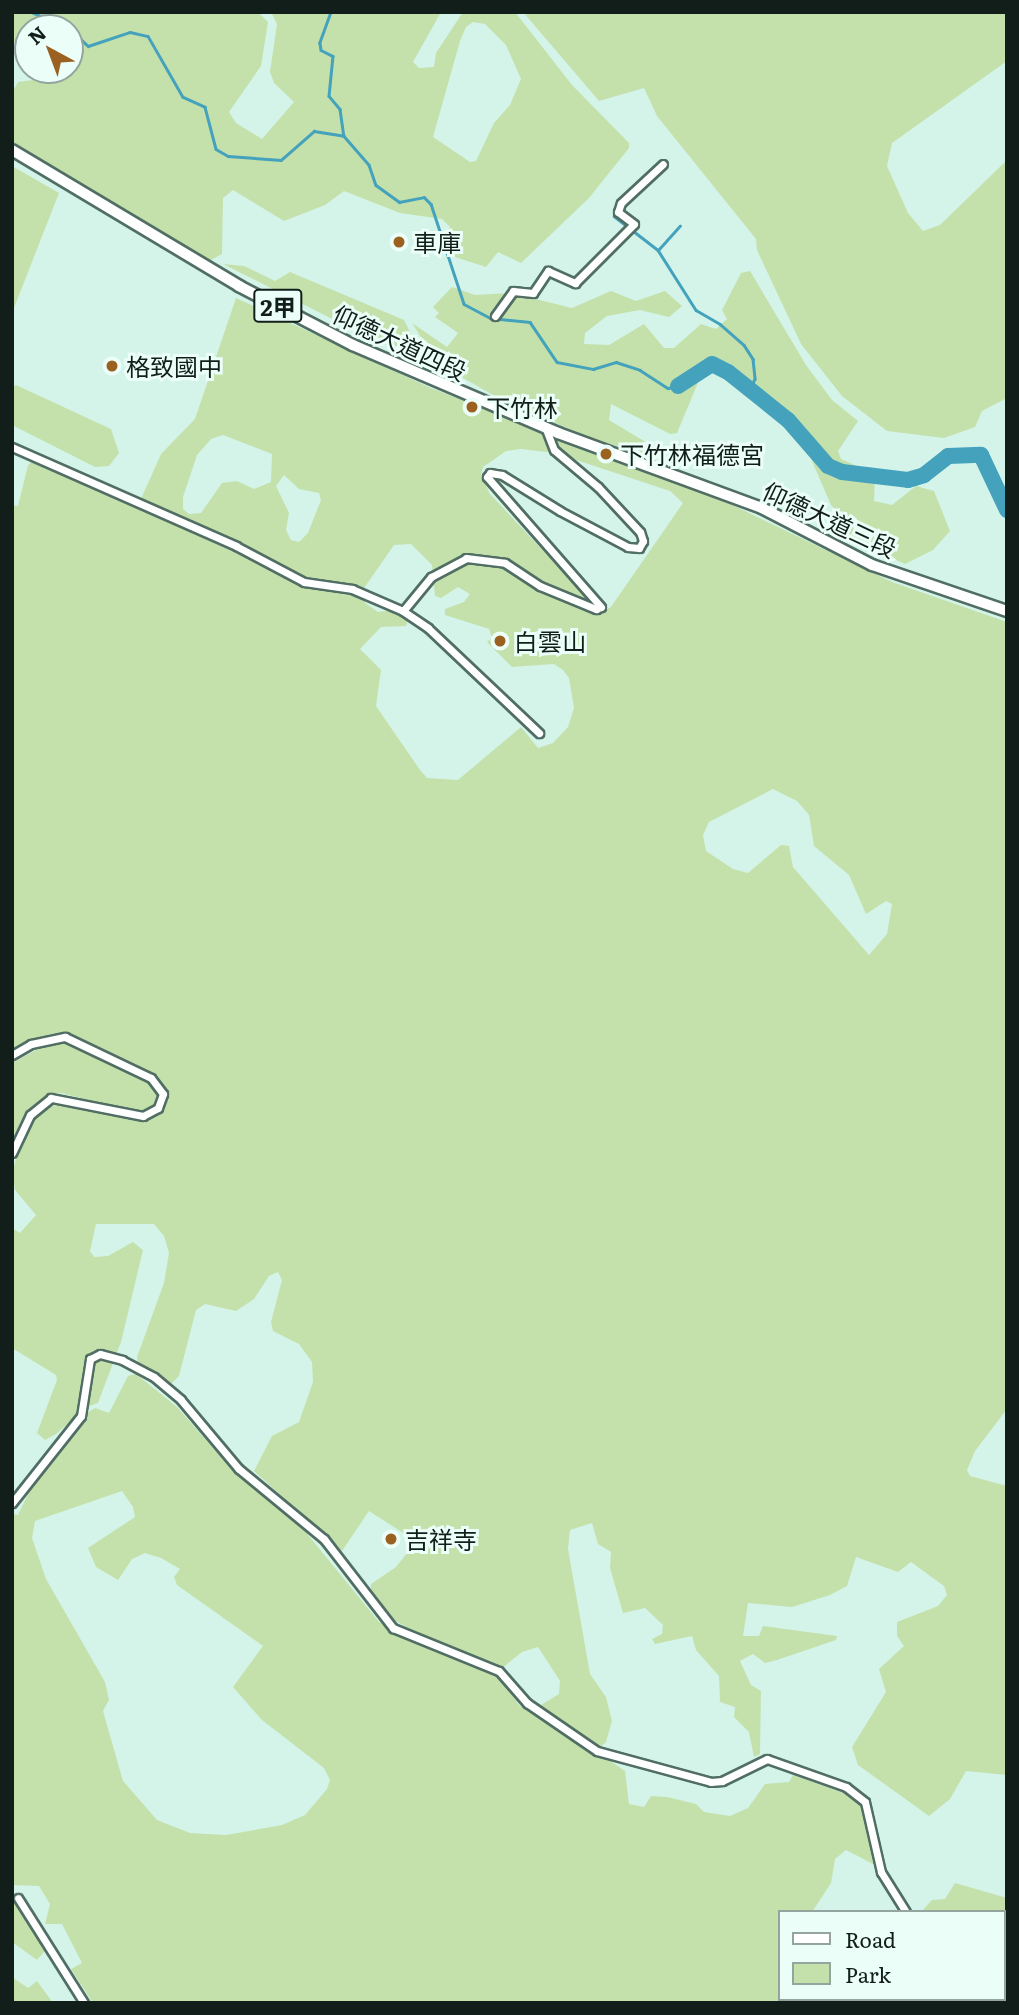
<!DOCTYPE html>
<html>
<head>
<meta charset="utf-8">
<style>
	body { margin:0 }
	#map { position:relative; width:1019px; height:2015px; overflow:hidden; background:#d4f4ea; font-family:Literata,"Noto Sans TC",serif }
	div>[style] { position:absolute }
	.green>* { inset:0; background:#c4e1ab }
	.stream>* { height:2.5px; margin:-1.25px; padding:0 1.25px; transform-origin:1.25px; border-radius:1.25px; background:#44a2bd }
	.river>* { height:16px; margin:-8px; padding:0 8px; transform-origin:8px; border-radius:8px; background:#44a2bd }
	.roads { filter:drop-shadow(2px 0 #516e65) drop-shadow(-2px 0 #516e65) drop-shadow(0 2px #516e65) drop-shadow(0 -2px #516e65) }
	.minor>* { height:7px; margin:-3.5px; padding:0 3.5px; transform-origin:3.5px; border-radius:3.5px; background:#fff }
	.primary>* { height:10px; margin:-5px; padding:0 5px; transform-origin:5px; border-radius:5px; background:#fff }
	.dots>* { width:19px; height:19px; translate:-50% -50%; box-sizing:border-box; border:4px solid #ebfef8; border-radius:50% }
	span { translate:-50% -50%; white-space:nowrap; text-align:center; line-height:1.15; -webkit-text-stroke:6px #ebfef8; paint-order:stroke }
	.shield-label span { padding:2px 5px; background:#ebfef8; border:2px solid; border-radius:5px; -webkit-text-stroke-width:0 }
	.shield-label { font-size:23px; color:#121e1a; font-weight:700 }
	.poi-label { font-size:24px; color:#121e1a }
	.left { translate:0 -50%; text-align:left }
	.street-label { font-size:24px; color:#121e1a }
	.frame { position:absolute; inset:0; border:14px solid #121e1a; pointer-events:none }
	.legend { position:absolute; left:778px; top:1910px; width:228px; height:91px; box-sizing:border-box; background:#ebfef8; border:2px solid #94a49f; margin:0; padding:9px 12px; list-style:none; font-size:21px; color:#121e1a }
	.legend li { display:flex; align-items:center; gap:14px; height:35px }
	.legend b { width:35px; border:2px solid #94a49f }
	.north { position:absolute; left:14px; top:14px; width:70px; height:70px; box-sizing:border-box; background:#ebfef8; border:2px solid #94a49f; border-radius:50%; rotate:319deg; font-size:19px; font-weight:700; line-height:28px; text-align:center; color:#121e1a }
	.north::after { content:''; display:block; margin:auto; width:24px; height:32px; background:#9b6120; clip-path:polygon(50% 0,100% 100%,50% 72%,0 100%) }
</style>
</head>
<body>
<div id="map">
	<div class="green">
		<div style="clip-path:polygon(evenodd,12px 12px,258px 12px,268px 22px,261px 66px,229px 112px,236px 123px,262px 139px,294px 102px,274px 83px,270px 72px,277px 24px,271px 12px,441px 12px,413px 62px,419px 68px,434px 67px,436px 53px,463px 12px,515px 12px,572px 85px,629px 143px,629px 148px,589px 198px,521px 263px,498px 252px,486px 267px,455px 257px,443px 237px,450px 227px,442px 219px,400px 213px,344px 191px,325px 205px,284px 221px,233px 190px,223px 198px,222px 254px,207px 262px,12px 141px,12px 93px,18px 82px,48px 78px,49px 70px,70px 70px,70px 28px,28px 28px,28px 55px,12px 39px,12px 12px,473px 22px,485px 24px,506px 45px,521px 79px,510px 105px,494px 123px,476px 161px,470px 162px,433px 137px,460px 41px,466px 27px,473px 22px)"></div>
		<div style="clip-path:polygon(523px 12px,1007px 12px,1007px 61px,892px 143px,887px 166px,908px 213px,923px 231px,940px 225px,1007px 160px,1007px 398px,982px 411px,975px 427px,944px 438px,887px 431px,842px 396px,801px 344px,757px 250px,756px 239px,657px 116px,644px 88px,599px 101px)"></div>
		<div style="clip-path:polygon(12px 166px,59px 193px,12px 313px)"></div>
		<div style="clip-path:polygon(223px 264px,244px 266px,275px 281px,290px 272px,404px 320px,424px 360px,370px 338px)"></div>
		<div style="clip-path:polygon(750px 271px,806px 365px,832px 400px,858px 421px,838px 451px,841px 459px,875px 474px,874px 501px,892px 505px,916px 486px,934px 491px,950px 531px,933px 550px,905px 564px,845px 537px,848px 522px,831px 505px,802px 438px,783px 411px,729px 364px,707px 361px,677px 433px,670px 434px,611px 404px,609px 420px,644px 441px,642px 453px,596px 440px,507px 403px,437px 363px,412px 323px,447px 347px,458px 333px,435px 317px,439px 313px,433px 307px,452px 287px,475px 295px,511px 293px,572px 308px,611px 291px,636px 301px,665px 291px,682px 306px,669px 317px,640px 310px,607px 316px,585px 333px,584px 344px,609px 345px,644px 324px,664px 348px,674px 348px,701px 324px,716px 329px,727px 319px,722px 310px,741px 273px)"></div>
		<div style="clip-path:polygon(evenodd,236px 298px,431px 388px,716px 497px,892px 582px,1007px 622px,1007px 1409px,975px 1451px,967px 1470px,970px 1476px,1007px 1486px,1007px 1775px,966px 1771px,950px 1799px,929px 1816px,858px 1765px,852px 1747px,886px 1692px,879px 1669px,904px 1646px,897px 1636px,897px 1622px,938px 1606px,947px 1595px,944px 1586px,911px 1562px,898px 1572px,856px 1557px,847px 1586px,830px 1595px,792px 1607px,748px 1603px,743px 1636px,759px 1636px,763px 1626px,837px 1636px,836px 1640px,777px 1660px,765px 1663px,753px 1654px,740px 1661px,751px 1685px,761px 1691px,760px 1754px,754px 1757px,749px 1732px,734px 1717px,735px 1707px,720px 1702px,719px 1676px,696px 1650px,692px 1636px,655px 1644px,652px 1639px,662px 1634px,663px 1625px,645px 1608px,623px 1613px,610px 1568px,611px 1552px,598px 1544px,592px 1523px,570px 1530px,568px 1549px,590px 1674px,606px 1697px,612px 1721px,606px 1742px,599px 1748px,536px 1708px,559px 1694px,560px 1681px,538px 1647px,522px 1652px,501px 1669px,445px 1649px,385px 1615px,371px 1598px,371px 1584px,396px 1567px,411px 1548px,411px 1538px,369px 1511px,342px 1551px,254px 1471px,272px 1436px,299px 1422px,313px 1382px,312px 1362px,299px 1344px,273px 1331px,271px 1322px,282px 1280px,278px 1272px,269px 1276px,254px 1299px,236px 1311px,205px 1304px,196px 1310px,179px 1376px,170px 1385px,138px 1362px,137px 1357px,164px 1283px,169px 1253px,164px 1236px,154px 1224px,96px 1224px,90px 1251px,94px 1257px,108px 1256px,133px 1242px,143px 1250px,121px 1342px,98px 1403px,87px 1407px,56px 1434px,45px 1440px,37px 1433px,57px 1380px,56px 1375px,12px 1348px,12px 1228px,20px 1233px,36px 1215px,15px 1190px,12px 1173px,25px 1128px,44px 1109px,65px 1102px,146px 1118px,162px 1106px,166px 1092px,146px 1071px,106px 1057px,68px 1034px,50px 1034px,12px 1054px,12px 505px,18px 506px,28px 465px,35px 459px,64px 464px,141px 499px,161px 454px,195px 419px,236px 298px,223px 435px,272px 454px,271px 482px,254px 489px,237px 481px,222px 483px,201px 513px,189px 514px,183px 509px,183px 497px,197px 455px,211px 439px,223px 435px,236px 298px,521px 449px,555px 453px,670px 491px,683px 503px,611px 607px,601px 612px,490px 494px,481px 475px,483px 467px,506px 451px,521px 449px,236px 298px,284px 475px,299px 489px,319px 493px,321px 500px,308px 533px,299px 542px,291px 540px,286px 530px,289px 513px,276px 486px,284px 475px,236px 298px,411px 544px,432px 565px,435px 596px,441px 598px,458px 587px,470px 594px,464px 602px,445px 609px,445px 615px,489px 629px,492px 638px,487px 642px,512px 667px,554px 664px,563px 670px,569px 678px,574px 708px,568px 727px,553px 743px,538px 748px,521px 727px,458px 780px,427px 778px,420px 770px,376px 706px,381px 670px,360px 649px,381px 627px,406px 626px,409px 617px,394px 610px,378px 612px,365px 603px,362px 591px,394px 545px,411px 544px,236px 298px,773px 789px,797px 801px,809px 815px,814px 846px,849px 875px,866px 914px,886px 901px,892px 904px,887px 934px,869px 955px,793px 867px,789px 846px,781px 845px,748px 873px,733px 869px,706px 851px,703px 835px,709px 822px,773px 789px)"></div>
		<div style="clip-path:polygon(16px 385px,111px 429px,119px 453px,109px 466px,95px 467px,12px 425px,12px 387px)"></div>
		<div style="clip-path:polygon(53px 1041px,66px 1041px,156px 1084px,160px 1097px,156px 1105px,148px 1112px,135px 1112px,61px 1093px,48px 1094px,26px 1113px,12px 1139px,12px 1063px)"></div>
		<div style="clip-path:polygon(evenodd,136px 1374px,177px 1407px,234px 1472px,300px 1525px,379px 1622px,435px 1652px,496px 1675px,520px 1706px,560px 1727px,625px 1771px,629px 1804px,644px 1807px,651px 1796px,667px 1797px,696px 1804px,704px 1812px,730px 1816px,748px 1808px,765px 1784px,789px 1782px,793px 1775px,855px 1797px,863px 1806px,875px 1865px,846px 1850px,835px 1859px,831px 1883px,812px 1912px,779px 1912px,779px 1999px,793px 1999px,793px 2003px,93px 2003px,71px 1969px,82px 1963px,62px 1924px,45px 1924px,50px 1904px,39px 1886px,12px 1885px,12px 1514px,18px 1515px,30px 1490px,85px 1414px,95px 1408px,109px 1413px,128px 1376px,136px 1374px,122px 1491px,133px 1507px,135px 1517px,88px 1548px,96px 1567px,118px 1580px,132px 1559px,145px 1553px,161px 1558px,180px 1569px,174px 1577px,177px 1585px,263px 1646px,233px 1687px,262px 1720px,324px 1768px,330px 1780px,327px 1789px,305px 1815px,282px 1825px,226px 1835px,190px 1833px,157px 1820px,123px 1781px,103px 1711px,109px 1700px,105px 1682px,46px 1579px,32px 1538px,35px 1521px,122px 1491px)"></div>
		<div style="clip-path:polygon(955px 1883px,1007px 1898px,1007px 1995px,1003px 1912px,921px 1912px,932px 1900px,945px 1899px)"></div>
		<div style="clip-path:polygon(12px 1894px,49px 1946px,37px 1960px,12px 1942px)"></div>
		<div style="clip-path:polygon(12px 1977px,28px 1988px,37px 1981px,53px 2003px,12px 2003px)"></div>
	</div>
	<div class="stream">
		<div style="left:31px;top:12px;width:42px;rotate:22.3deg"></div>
		<div style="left:331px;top:12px;width:33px;rotate:110deg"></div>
		<div style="left:320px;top:43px;width:7px;rotate:82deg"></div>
		<div style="left:321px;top:50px;width:13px;rotate:27deg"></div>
		<div style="left:333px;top:56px;width:40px;rotate:95.7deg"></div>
		<div style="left:329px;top:96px;width:17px;rotate:50deg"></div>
		<div style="left:340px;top:109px;width:27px;rotate:82deg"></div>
		<div style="left:70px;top:29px;width:25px;rotate:43deg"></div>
		<div style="left:88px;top:46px;width:44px;rotate:-18.4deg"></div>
		<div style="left:130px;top:32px;width:18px;rotate:13deg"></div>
		<div style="left:148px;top:36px;width:70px;rotate:60.2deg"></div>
		<div style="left:183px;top:97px;width:24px;rotate:24deg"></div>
		<div style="left:205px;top:107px;width:43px;rotate:75.3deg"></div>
		<div style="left:216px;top:149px;width:14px;rotate:30deg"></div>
		<div style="left:228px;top:156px;width:53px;rotate:4.3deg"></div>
		<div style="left:281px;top:160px;width:44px;rotate:-41.3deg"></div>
		<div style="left:314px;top:131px;width:30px;rotate:9deg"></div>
		<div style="left:344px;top:136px;width:38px;rotate:49deg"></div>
		<div style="left:369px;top:165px;width:21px;rotate:71deg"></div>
		<div style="left:376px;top:185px;width:29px;rotate:36deg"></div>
		<div style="left:399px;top:202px;width:25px;rotate:-11deg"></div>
		<div style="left:424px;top:197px;width:10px;rotate:45deg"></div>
		<div style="left:431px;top:204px;width:105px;rotate:71.7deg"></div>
		<div style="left:464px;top:304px;width:30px;rotate:28deg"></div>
		<div style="left:490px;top:318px;width:40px;rotate:5.7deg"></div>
		<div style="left:530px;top:322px;width:48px;rotate:56deg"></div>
		<div style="left:557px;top:362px;width:37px;rotate:11deg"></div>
		<div style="left:593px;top:369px;width:24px;rotate:-17deg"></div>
		<div style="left:616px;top:362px;width:25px;rotate:18deg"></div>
		<div style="left:640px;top:370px;width:33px;rotate:33deg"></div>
		<div style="left:668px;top:388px;width:10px;rotate:-11deg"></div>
		<div style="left:614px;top:216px;width:56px;rotate:37.7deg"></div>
		<div style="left:658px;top:250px;width:71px;rotate:57.7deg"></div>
		<div style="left:696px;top:310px;width:28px;rotate:30deg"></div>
		<div style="left:720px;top:324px;width:32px;rotate:41deg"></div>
		<div style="left:744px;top:345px;width:17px;rotate:57deg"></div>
		<div style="left:753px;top:359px;width:20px;rotate:84deg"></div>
		<div style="left:755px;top:379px;width:14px;rotate:115deg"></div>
		<div style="left:659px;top:249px;width:31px;rotate:-48deg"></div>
	</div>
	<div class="river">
		<div style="left:678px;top:386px;width:40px;rotate:-32.9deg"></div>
		<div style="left:712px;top:364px;width:18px;rotate:27deg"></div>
		<div style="left:728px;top:372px;width:77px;rotate:38.7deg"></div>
		<div style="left:788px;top:420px;width:61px;rotate:49deg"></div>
		<div style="left:828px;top:466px;width:15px;rotate:23deg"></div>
		<div style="left:842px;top:472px;width:66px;rotate:6.9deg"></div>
		<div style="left:908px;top:480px;width:17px;rotate:-17deg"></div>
		<div style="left:924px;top:475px;width:31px;rotate:-38deg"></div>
		<div style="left:948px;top:456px;width:33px;rotate:-2deg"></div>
		<div style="left:981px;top:455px;width:61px;rotate:64.7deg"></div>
	</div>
	<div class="roads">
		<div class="minor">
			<div style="left:495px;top:316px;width:31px;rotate:-54deg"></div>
			<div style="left:513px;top:291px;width:20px;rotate:6deg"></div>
			<div style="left:533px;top:293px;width:27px;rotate:-56deg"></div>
			<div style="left:548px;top:271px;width:30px;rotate:24deg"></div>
			<div style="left:575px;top:283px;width:83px;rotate:-45deg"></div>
			<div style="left:634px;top:224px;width:20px;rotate:-143deg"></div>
			<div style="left:618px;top:212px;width:9px;rotate:-72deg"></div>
			<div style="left:621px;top:203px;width:57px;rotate:-42.9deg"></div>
			<div style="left:12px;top:447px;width:245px;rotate:23.8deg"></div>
			<div style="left:236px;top:546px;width:77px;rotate:27.9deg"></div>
			<div style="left:304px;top:582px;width:49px;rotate:8.3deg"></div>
			<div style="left:352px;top:589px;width:56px;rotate:23.3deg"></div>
			<div style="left:403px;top:611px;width:30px;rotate:34deg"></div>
			<div style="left:428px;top:628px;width:153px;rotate:43.4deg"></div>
			<div style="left:403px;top:611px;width:44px;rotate:-50.5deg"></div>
			<div style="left:431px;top:577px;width:40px;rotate:-28deg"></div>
			<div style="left:466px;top:558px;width:39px;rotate:7deg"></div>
			<div style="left:505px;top:563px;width:42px;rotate:33.3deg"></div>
			<div style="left:540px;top:586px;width:61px;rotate:22.3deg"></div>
			<div style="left:596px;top:609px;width:5px;rotate:-22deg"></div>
			<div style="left:601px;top:607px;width:173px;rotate:-131.2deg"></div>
			<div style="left:487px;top:477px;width:5px;rotate:-53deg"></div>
			<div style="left:490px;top:473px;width:12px;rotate:9deg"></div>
			<div style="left:502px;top:475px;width:68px;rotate:31.8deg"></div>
			<div style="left:560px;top:511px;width:77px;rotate:27.9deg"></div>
			<div style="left:628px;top:547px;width:11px;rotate:5deg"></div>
			<div style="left:639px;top:548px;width:8px;rotate:-60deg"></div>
			<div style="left:643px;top:541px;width:9px;rotate:-108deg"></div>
			<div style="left:640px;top:532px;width:62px;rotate:-133deg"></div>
			<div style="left:598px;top:487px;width:57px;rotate:-139.9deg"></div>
			<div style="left:554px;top:450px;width:25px;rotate:-111deg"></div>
			<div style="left:12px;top:1055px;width:22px;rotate:-30deg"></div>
			<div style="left:31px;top:1044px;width:35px;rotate:-12deg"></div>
			<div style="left:65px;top:1037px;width:95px;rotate:25.5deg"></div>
			<div style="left:151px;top:1078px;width:20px;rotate:53deg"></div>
			<div style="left:163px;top:1094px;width:15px;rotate:110deg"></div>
			<div style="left:158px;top:1108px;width:17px;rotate:152deg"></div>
			<div style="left:143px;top:1116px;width:94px;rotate:-168.9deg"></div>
			<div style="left:51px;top:1098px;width:27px;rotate:141deg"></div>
			<div style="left:30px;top:1115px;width:42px;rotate:115.3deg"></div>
			<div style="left:12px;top:1503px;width:111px;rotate:-51.6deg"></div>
			<div style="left:81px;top:1416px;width:58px;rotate:-81deg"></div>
			<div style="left:90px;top:1359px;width:11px;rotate:-27deg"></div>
			<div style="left:100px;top:1354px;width:23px;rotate:15deg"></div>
			<div style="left:122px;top:1360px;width:36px;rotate:28deg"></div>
			<div style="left:154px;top:1377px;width:35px;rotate:40deg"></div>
			<div style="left:181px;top:1400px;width:90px;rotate:50deg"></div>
			<div style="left:239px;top:1469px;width:110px;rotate:39.5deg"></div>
			<div style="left:324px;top:1539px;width:113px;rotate:52.2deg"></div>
			<div style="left:393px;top:1628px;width:114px;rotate:22.1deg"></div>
			<div style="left:499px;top:1671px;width:43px;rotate:48.8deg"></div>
			<div style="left:527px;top:1703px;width:85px;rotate:34.4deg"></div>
			<div style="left:597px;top:1751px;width:118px;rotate:15.2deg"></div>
			<div style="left:711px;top:1782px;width:11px;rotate:-5deg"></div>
			<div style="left:722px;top:1781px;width:50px;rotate:-26.1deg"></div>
			<div style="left:767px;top:1759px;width:84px;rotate:19.5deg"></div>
			<div style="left:846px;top:1787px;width:24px;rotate:38deg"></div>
			<div style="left:865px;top:1802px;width:72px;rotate:77.1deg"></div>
			<div style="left:881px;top:1872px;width:47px;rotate:58deg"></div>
			<div style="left:18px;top:1898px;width:124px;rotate:57.8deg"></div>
			<div style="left:943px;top:1999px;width:6px;rotate:39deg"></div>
			<div style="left:897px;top:2003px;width:6px;rotate:-45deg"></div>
		</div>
		<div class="primary">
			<div style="left:12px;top:150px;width:265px;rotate:30.9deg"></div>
			<div style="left:239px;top:286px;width:128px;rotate:27.4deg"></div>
			<div style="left:353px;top:345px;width:223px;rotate:23.2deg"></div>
			<div style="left:558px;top:433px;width:217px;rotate:20.2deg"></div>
			<div style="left:762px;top:508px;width:124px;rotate:27.4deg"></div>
			<div style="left:872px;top:565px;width:143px;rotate:18.8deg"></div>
		</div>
	</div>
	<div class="dots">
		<div style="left:399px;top:242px;background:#9b6120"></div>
		<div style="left:112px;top:366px;background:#9b6120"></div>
		<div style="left:472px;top:407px;background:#9b6120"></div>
		<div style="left:606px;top:454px;background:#9b6120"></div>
		<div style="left:500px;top:641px;background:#9b6120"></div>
		<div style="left:391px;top:1539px;background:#9b6120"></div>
	</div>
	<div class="shield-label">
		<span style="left:278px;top:306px">2甲</span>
	</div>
	<div class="poi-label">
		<span class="left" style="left:413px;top:242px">車庫</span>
		<span class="left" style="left:126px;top:366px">格致國中</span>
		<span class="left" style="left:486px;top:407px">下竹林</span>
		<span class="left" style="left:620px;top:454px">下竹林福德宮</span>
		<span class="left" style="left:514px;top:641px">白雲山</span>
		<span class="left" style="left:405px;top:1539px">吉祥寺</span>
	</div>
	<div class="street-label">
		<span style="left:400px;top:342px;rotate:25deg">仰德大道四段</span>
		<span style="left:830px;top:519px;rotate:25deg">仰德大道三段</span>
	</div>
	<div class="frame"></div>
	<ul class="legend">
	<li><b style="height:9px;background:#fff"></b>Road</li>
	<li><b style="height:19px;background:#c4e1ab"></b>Park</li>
	</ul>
	<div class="north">N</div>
</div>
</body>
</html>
